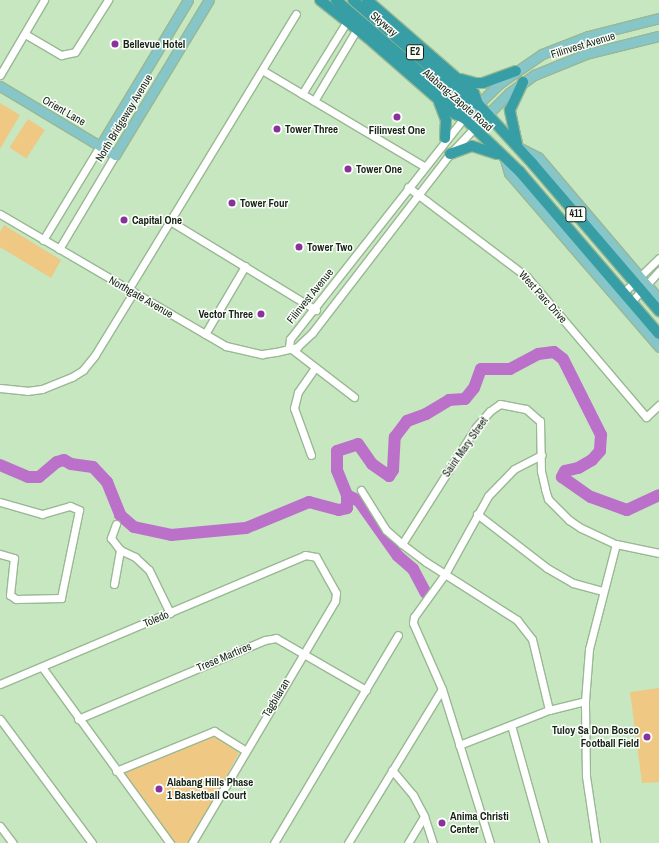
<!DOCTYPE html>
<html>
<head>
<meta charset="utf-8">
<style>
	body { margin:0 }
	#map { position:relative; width:659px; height:843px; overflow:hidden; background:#c7e7c1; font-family:"Archivo Narrow",sans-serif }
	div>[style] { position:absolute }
	.green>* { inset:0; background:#efc883; transform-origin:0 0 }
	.river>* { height:12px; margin:-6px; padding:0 6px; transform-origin:6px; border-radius:6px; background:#bb70ca }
	.roads { filter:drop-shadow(1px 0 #99b893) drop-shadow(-1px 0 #99b893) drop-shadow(0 1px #99b893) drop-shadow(0 -1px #99b893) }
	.minor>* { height:7px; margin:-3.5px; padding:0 3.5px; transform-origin:3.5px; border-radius:3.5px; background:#fff }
	.major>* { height:9px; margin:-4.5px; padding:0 4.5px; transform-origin:4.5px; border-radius:4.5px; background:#86c5c8 }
	.highway>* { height:10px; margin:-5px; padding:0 5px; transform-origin:5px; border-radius:5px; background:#369ea4 }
	.dots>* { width:11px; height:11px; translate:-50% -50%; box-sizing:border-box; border:2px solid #fbfffb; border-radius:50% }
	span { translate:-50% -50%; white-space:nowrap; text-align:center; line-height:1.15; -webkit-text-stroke:3px #fbfffb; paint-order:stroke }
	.shield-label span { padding:1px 3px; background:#fbfffb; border:1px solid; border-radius:3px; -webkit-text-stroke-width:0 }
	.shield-label { font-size:10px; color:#162214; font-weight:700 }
	.street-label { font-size:11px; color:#162214 }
	.poi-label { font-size:11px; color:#162214; font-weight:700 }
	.left { translate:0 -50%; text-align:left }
	.right { translate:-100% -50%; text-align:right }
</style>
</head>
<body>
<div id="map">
	<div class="green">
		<div style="clip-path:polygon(0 103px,20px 115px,0 149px)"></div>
		<div style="left:28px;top:119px;width:20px;height:34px;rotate:33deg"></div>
		<div style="clip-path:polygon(4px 225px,61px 260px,51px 278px,0 247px,0 232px)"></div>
		<div style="clip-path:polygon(659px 688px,659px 782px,642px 783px,630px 692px)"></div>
		<div style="clip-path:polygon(212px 736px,221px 739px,239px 753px,189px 843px,174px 843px,121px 772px)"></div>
	</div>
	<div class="river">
		<div style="left:0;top:465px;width:30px;rotate:23deg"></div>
		<div style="left:28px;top:477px;width:11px"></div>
		<div style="left:39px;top:477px;width:23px;rotate:-40deg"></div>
		<div style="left:57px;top:462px;width:7px;rotate:-16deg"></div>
		<div style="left:64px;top:460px;width:8px;rotate:30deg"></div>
		<div style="left:71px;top:464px;width:22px;rotate:8deg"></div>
		<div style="left:93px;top:467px;width:21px;rotate:47deg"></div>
		<div style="left:107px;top:482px;width:35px;rotate:68deg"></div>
		<div style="left:120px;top:515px;width:18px;rotate:41deg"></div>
		<div style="left:134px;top:527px;width:38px;rotate:12deg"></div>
		<div style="left:171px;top:535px;width:75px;rotate:-5.3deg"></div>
		<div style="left:246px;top:528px;width:68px;rotate:-22.4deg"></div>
		<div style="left:309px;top:502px;width:31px;rotate:15deg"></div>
		<div style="left:339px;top:510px;width:8px;rotate:-14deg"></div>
		<div style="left:347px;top:508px;width:13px;rotate:-90deg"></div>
		<div style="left:347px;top:495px;width:27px;rotate:-112deg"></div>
		<div style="left:337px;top:470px;width:19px;rotate:-90deg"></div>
		<div style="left:337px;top:451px;width:22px;rotate:-18deg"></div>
		<div style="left:358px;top:444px;width:24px;rotate:55deg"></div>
		<div style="left:372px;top:464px;width:21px;rotate:35deg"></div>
		<div style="left:389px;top:476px;width:7px;rotate:-56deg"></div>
		<div style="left:393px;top:470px;width:33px;rotate:-87deg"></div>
		<div style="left:395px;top:437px;width:20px;rotate:-53deg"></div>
		<div style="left:407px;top:421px;width:20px;rotate:-20deg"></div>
		<div style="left:426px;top:414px;width:27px;rotate:-31deg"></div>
		<div style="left:449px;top:400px;width:16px;rotate:-4deg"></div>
		<div style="left:465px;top:399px;width:14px;rotate:-51deg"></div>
		<div style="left:474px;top:388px;width:20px;rotate:-70deg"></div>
		<div style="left:481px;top:369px;width:29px"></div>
		<div style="left:510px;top:369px;width:32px;rotate:-28deg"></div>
		<div style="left:538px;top:354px;width:16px;rotate:-7deg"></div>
		<div style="left:554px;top:352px;width:11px;rotate:38deg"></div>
		<div style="left:563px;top:359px;width:85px;rotate:63.4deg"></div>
		<div style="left:601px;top:435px;width:16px;rotate:94deg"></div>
		<div style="left:600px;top:451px;width:12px;rotate:132deg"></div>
		<div style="left:592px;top:460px;width:16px;rotate:150deg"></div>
		<div style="left:578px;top:468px;width:13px;rotate:167deg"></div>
		<div style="left:565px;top:471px;width:7px;rotate:117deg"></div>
		<div style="left:562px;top:477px;width:35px;rotate:35deg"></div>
		<div style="left:591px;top:497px;width:38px;rotate:20deg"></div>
		<div style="left:627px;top:510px;width:35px;rotate:-25deg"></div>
		<div style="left:347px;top:495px;width:13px;rotate:27deg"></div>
		<div style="left:359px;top:501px;width:67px;rotate:54.7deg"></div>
		<div style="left:398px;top:556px;width:20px;rotate:41deg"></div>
		<div style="left:413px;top:569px;width:27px;rotate:62deg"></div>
	</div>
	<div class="roads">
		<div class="minor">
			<div style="left:25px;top:34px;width:42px;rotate:30.3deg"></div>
			<div style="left:61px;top:55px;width:14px;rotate:-12deg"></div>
			<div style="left:75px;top:52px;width:62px;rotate:-57.6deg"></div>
			<div style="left:262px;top:70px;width:188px;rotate:30.7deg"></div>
			<div style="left:0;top:75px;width:87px;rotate:-59.6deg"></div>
			<div style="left:302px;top:94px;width:86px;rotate:-58.3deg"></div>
			<div style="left:314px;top:101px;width:84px;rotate:-59.2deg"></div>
			<div style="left:408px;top:187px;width:149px;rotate:37.1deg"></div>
			<div style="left:527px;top:277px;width:184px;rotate:49.6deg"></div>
			<div style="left:646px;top:417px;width:18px;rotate:-43deg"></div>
			<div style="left:0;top:214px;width:262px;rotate:30.3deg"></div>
			<div style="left:226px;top:346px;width:37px;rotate:13deg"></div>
			<div style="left:262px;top:354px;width:14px;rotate:-8deg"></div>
			<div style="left:276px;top:352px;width:22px;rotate:-13deg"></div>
			<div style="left:297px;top:347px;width:21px;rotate:-43deg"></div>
			<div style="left:312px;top:333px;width:226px;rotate:-52.4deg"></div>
			<div style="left:450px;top:154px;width:35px;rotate:-47deg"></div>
			<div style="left:170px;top:221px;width:171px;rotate:31.4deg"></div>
			<div style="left:43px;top:240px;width:110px;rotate:-58.8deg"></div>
			<div style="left:59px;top:249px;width:109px;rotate:-59.2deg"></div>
			<div style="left:128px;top:290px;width:323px;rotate:-58.7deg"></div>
			<div style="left:623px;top:293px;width:50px;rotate:-44.2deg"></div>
			<div style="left:631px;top:302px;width:42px;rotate:-47.9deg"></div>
			<div style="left:205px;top:334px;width:79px;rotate:-59.5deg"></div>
			<div style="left:289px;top:347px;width:8px;rotate:-83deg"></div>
			<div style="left:290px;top:339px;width:281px;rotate:-51.8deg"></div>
			<div style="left:289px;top:347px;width:82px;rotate:37.6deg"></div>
			<div style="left:0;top:388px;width:27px;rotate:6deg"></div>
			<div style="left:27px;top:391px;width:15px;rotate:-8deg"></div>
			<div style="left:42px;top:389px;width:32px;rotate:-22deg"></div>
			<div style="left:72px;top:377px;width:13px;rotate:-32deg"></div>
			<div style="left:83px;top:370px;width:19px;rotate:-51deg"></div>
			<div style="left:95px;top:355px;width:73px;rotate:-58.5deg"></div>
			<div style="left:311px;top:455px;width:50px;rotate:-109.9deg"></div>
			<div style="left:294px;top:408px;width:16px;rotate:-76deg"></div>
			<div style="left:298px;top:392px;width:28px;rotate:-55deg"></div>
			<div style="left:361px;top:490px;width:47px;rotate:58deg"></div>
			<div style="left:386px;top:530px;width:21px;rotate:41deg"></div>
			<div style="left:402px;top:544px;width:30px;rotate:37deg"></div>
			<div style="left:426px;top:562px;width:108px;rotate:32.5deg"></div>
			<div style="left:517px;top:620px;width:24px;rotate:52deg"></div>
			<div style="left:532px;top:639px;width:73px;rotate:76.5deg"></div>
			<div style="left:0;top:502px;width:44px;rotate:15.9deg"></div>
			<div style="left:42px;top:514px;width:29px;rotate:-16deg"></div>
			<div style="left:70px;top:506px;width:10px;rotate:24deg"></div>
			<div style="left:79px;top:510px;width:90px;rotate:101.6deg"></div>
			<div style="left:61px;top:598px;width:45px;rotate:178.7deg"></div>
			<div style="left:16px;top:599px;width:7px;rotate:-146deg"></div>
			<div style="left:10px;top:595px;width:37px;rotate:-84deg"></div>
			<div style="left:14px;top:558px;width:15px;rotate:-164deg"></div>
			<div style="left:477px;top:514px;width:88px;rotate:37.6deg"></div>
			<div style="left:547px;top:568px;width:30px;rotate:30deg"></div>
			<div style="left:573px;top:583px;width:31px;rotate:15deg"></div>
			<div style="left:116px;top:524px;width:15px;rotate:110deg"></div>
			<div style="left:111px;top:538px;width:15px;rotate:53deg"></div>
			<div style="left:402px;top:544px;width:138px;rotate:-57.7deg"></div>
			<div style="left:476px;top:427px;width:21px;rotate:-49deg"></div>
			<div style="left:490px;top:411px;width:12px;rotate:-35deg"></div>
			<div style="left:500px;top:404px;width:26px;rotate:11deg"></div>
			<div style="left:526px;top:409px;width:18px;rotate:41deg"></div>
			<div style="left:540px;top:421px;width:50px;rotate:88.9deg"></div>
			<div style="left:541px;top:471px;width:18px;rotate:77deg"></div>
			<div style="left:545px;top:489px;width:10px;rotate:73deg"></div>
			<div style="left:548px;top:499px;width:30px;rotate:45deg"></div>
			<div style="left:569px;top:520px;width:14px;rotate:34deg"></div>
			<div style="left:581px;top:528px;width:38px;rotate:25deg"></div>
			<div style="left:616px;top:544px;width:44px;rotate:11.8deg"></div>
			<div style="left:114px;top:584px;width:35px;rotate:-80deg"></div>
			<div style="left:120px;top:550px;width:17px;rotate:25deg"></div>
			<div style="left:135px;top:557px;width:19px;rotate:43deg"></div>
			<div style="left:149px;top:570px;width:48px;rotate:64deg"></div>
			<div style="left:42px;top:667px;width:218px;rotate:54deg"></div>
			<div style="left:0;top:684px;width:331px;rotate:-22.9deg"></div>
			<div style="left:305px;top:555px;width:11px;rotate:10deg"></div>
			<div style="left:316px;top:557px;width:41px;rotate:60.9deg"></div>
			<div style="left:336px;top:593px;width:8px;rotate:97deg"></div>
			<div style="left:335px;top:601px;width:281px;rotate:120.6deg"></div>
			<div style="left:0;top:719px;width:154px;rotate:53.4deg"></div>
			<div style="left:78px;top:719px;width:203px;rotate:-22.9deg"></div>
			<div style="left:265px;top:640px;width:11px;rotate:-10deg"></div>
			<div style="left:276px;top:638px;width:104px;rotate:30deg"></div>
			<div style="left:511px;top:725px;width:123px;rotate:74.4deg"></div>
			<div style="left:459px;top:745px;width:97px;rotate:-21.3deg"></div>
			<div style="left:549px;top:710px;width:37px;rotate:-14deg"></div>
			<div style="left:392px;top:770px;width:33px;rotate:50deg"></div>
			<div style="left:413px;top:795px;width:24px;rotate:62deg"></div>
			<div style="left:424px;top:816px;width:28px;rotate:72deg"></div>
			<div style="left:116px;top:771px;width:106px;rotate:-22.2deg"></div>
			<div style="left:214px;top:731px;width:36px;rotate:32deg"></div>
			<div style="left:0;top:826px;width:21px;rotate:53deg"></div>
			<div style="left:274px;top:843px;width:242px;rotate:-59.2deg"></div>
			<div style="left:348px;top:843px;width:180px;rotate:-58.6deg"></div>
			<div style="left:408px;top:843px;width:31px;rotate:-59deg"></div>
			<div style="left:490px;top:843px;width:161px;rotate:-107.3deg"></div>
			<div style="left:442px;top:689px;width:72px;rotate:-113.7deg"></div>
			<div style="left:413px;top:623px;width:6px;rotate:-81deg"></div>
			<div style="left:414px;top:617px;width:53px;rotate:-54.2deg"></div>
			<div style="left:445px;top:574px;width:89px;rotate:-61.1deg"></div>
			<div style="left:488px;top:496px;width:37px;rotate:-46deg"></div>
			<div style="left:514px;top:469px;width:31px;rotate:-27deg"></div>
			<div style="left:596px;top:843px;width:68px;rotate:-98.5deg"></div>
			<div style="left:586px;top:776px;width:75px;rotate:-90.8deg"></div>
			<div style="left:585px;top:701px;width:52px;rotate:-85.6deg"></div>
			<div style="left:589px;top:649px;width:108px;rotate:-75.6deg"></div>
		</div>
		<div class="major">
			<div style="left:0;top:86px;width:134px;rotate:31deg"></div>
			<div style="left:115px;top:155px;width:181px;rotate:-58.8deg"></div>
			<div style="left:464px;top:118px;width:50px;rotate:-44.2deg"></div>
			<div style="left:500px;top:83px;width:51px;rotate:-34.6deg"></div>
			<div style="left:542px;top:54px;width:49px;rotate:-21.4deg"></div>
			<div style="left:588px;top:36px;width:73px;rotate:-14.2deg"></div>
			<div style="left:474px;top:128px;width:49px;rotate:-45deg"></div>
			<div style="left:509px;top:93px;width:31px;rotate:-36deg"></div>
			<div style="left:534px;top:75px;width:56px;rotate:-22deg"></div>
			<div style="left:586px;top:54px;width:75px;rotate:-13.9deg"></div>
			<div style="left:100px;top:146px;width:170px;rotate:-58.9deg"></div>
			<div style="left:518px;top:147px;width:22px;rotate:27deg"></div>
			<div style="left:538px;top:157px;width:187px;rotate:49.6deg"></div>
			<div style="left:505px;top:159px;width:15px;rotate:74deg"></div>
			<div style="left:509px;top:173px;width:230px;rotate:49.2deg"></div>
		</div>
		<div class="highway">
			<div style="left:320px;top:0;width:61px;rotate:38.4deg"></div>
			<div style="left:368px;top:38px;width:116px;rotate:41.1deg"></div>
			<div style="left:455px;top:114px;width:10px;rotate:24deg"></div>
			<div style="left:464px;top:118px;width:78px;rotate:44deg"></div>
			<div style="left:520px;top:172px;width:213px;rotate:49.4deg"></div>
			<div style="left:336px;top:0;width:165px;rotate:40.6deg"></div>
			<div style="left:461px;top:107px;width:11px;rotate:75deg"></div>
			<div style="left:353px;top:0;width:152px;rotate:41deg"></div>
			<div style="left:468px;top:100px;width:11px;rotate:22deg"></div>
			<div style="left:367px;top:0;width:142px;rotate:41deg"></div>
			<div style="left:474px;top:93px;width:12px;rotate:70deg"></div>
			<div style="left:478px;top:104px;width:81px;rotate:47.5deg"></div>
			<div style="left:533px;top:164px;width:194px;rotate:49.4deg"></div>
			<div style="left:461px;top:79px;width:15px;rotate:16deg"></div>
			<div style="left:475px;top:83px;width:8px"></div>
			<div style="left:483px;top:83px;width:35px;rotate:-20deg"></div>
			<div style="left:439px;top:102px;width:19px;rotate:69deg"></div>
			<div style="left:446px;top:120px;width:18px;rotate:93deg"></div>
			<div style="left:517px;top:144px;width:35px;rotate:-102deg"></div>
			<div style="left:510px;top:110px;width:31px;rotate:-65deg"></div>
			<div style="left:450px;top:154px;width:23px;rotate:-20deg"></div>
			<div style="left:472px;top:146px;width:26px;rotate:18deg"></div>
		</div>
	</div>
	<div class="dots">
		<div style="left:115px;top:44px;background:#8b319c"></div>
		<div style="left:397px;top:117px;background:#8b319c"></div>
		<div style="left:277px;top:129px;background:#8b319c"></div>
		<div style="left:348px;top:169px;background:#8b319c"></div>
		<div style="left:232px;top:203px;background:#8b319c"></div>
		<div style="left:124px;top:220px;background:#8b319c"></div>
		<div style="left:299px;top:247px;background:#8b319c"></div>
		<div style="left:261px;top:314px;background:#8b319c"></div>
		<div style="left:647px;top:737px;background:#8b319c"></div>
		<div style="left:159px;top:789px;background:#8b319c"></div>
		<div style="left:442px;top:823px;background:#8b319c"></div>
	</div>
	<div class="shield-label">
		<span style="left:415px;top:52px">E2</span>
		<span style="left:576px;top:214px">411</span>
	</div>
	<div class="street-label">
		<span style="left:384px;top:24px;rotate:40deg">Skyway</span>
		<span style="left:583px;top:45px;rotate:-17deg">Filinvest Avenue</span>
		<span style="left:458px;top:100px;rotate:41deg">Alabang-Zapote Road</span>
		<span style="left:64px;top:111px;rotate:30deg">Orient Lane</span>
		<span style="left:124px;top:118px;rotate:-59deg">North Bridgeway Avenue</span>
		<span style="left:310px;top:296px;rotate:-51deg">Filinvest Avenue</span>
		<span style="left:141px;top:297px;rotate:30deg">Northgate Avenue</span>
		<span style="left:543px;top:297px;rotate:48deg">West Parc Drive</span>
		<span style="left:465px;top:447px;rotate:-55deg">Saint Mary Street</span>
		<span style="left:156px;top:619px;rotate:-23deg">Toledo</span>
		<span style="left:224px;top:657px;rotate:-23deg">Trese Martires</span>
		<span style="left:276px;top:698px;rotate:-59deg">Tagbilaran</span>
	</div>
	<div class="poi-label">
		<span class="left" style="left:123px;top:44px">Bellevue Hotel</span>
		<span class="left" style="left:285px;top:129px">Tower Three</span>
		<span style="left:397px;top:130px">Filinvest One</span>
		<span class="left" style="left:356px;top:169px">Tower One</span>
		<span class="left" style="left:240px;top:203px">Tower Four</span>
		<span class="left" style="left:132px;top:220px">Capital One</span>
		<span class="left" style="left:307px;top:247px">Tower Two</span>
		<span class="right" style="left:253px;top:314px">Vector Three</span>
		<span class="right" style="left:639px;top:737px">Tuloy Sa Don Bosco<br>Football Field</span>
		<span class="left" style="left:167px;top:789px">Alabang Hills Phase<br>1 Basketball Court</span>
		<span class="left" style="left:450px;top:823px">Anima Christi<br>Center</span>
	</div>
</div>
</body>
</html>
